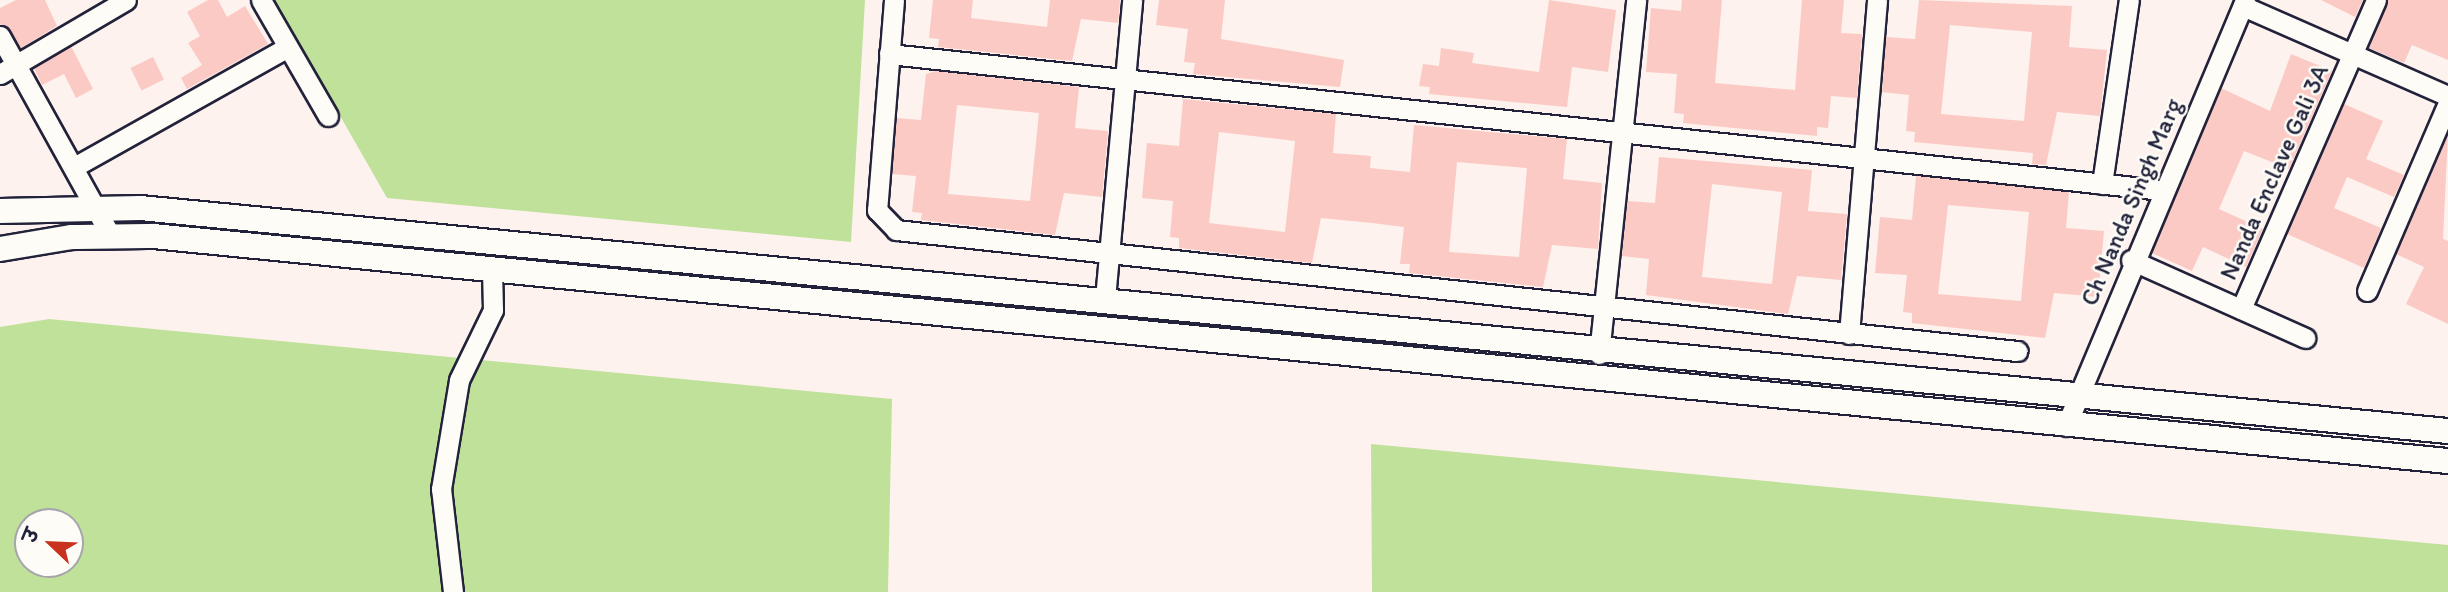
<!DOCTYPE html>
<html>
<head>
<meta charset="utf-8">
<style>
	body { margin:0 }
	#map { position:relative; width:2448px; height:592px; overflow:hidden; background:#fdf2ed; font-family:Itim,"Playpen Sans Deva",sans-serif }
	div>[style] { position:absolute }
	.green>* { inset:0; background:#c0e19a }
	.building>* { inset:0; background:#fbcac5; transform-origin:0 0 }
	.roads { filter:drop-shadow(2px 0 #22223b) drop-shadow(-2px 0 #22223b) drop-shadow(0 2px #22223b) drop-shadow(0 -2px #22223b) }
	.minor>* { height:19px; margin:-9.5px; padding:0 9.5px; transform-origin:9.5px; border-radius:9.5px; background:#fdfcf7 }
	.tertiary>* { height:24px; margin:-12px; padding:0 12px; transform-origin:12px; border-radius:12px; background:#fdfcf7 }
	span { translate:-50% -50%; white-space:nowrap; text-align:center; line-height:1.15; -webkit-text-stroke:5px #fdfcf7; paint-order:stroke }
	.street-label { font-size:24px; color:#22223b }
	.north { position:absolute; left:14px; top:508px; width:70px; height:70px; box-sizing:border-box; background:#fdfcf7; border:2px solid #a5a5ac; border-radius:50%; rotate:293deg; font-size:19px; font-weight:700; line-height:28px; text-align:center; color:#22223b }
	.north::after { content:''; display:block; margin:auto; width:24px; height:32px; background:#c8321e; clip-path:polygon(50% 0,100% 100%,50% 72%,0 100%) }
</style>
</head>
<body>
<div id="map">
	<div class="green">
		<div style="clip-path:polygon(274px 0,865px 0,851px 242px,387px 198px)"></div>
		<div style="clip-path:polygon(evenodd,49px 319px,892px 399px,888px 592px,0 592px,0 327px,49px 319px,28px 522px,70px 522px,70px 564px,28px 564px,28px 522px)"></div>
		<div style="clip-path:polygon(1371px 444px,2448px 545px,2448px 592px,1372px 592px)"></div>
	</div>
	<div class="building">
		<div style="clip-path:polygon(16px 0,45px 0,57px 26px,21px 48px,0 24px,0 8px)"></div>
		<div style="clip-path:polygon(208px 0,218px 0,227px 17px,245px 6px,268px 44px,187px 89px,181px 78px,202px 65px,188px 43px,200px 36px,187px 12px)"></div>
		<div style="clip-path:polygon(933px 0,973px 0,971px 18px,1047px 27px,1050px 0,1120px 0,1118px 23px,1081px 19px,1072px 61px,938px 47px,939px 39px,929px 38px)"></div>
		<div style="clip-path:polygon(1159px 0,1225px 0,1221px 39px,1344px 60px,1340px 87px,1193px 74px,1195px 63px,1184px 62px,1188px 29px,1156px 25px)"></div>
		<div style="clip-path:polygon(1549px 0,1616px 10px,1608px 72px,1572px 67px,1567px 107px,1429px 94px,1430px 87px,1419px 86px,1423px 64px,1439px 66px,1441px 48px,1474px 53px,1472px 63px,1539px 72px)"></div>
		<div style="clip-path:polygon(1682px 0,1722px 0,1715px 83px,1795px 90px,1802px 0,1844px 0,1841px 33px,1862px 34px,1857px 98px,1831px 96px,1828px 128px,1817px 127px,1817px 136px,1683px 123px,1684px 114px,1674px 113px,1677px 74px,1646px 72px,1651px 8px,1681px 11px)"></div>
		<div style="clip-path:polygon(evenodd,1919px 0,2072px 6px,2069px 47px,2107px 50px,2100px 116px,2057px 112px,2046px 165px,2032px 164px,2033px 153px,1914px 142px,1915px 132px,1906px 131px,1909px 95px,1882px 92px,1886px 37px,1915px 39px,1919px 0,1950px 25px,2032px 32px,2024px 121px,1941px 114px,1950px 25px)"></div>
		<div style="clip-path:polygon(2321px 0,2363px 0,2355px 17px)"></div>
		<div style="clip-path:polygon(2388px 0,2448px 0,2448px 60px,2412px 45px,2404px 63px,2369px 48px)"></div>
		<div style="clip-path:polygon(71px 46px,93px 89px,76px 98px,64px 74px,42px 85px,34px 68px)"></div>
		<div style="clip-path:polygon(2291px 54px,2332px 71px,2289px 169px,2244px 151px,2219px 209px,2263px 229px,2246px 267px,2203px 247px,2192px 271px,2152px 253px,2221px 88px,2270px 111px)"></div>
		<div style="left:153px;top:57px;width:25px;height:25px;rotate:64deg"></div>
		<div style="clip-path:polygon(evenodd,936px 71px,1079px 87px,1075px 128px,1108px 131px,1102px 197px,1064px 193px,1055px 235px,921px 220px,922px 213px,912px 212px,916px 176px,892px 174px,897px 118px,921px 120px,926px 74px,936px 71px,957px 105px,1039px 113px,1030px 201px,948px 194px,957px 105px)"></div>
		<div style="clip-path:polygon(evenodd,1183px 99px,1336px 114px,1333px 153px,1371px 156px,1370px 168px,1410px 172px,1414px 125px,1567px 139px,1563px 179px,1602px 183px,1598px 249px,1552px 245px,1543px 287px,1409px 273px,1410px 264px,1400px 264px,1404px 227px,1372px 223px,1321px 218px,1312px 263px,1179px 248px,1179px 238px,1170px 237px,1173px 201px,1142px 198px,1147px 143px,1179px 146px,1183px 99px,1219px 132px,1295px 141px,1285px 232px,1209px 223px,1219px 132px,1183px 99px,1457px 162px,1527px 168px,1519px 257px,1449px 252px,1457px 162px)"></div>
		<div style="clip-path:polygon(2344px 104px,2383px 121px,2366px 159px,2404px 175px,2394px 197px,2347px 177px,2334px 208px,2381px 228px,2364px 268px,2287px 234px)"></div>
		<div style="clip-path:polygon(2448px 134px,2443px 239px,2448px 241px,2448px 324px,2406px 304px,2424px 267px,2396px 254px)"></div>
		<div style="clip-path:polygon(evenodd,1659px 157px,1812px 170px,1808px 211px,1847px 214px,1841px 280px,1797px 276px,1788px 314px,1646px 295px,1649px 259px,1622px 256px,1627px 201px,1655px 203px,1659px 157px,1712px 184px,1782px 192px,1772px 284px,1702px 277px,1712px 184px)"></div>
		<div style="clip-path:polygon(evenodd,1916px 176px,2069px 192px,2066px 228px,2104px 231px,2098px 297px,2054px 293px,2045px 338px,1912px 323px,1912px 313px,1903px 312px,1907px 275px,1875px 273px,1880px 217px,1912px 220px,1916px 176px,1948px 205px,2029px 212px,2021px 301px,1938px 294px,1948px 205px)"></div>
	</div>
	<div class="roads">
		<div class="minor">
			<div style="left:261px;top:0;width:134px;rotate:60deg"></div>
			<div style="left:894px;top:0;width:211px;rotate:94.6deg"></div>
			<div style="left:877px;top:210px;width:28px;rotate:46deg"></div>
			<div style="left:896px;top:230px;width:1128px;rotate:6.16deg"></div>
			<div style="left:2243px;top:6px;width:224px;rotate:23.7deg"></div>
			<div style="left:0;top:36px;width:229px;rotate:61deg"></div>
			<div style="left:889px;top:54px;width:1280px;rotate:6.1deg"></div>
			<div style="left:0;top:74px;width:146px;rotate:-30.4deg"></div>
			<div style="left:74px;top:167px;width:245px;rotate:-29.3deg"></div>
			<div style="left:2102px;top:184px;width:186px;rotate:-81.7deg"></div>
			<div style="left:2131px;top:260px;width:191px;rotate:24.1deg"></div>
			<div style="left:2367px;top:291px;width:205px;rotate:-66.7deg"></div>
			<div style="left:1105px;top:299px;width:300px;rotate:-84.8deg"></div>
			<div style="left:2241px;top:309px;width:337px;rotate:-66.4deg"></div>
			<div style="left:1849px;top:334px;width:335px;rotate:-85.2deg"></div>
			<div style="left:1599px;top:354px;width:356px;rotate:-84deg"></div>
			<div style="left:2066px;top:426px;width:462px;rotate:-67.2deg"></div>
			<div style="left:453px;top:592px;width:104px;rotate:-96.6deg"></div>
			<div style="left:441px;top:489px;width:110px;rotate:-80.6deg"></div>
			<div style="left:459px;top:380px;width:78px;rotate:-64.1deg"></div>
			<div style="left:493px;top:310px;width:40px;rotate:-91.4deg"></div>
		</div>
		<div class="tertiary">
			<div style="left:0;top:211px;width:140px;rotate:-1.2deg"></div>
			<div style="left:140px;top:208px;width:2319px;rotate:5.52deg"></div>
			<div style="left:0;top:249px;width:73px;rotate:-9.5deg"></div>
			<div style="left:72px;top:237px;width:81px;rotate:-0.7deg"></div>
			<div style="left:153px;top:236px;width:2306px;rotate:5.6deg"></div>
		</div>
	</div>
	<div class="street-label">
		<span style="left:2274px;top:172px;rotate:-66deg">Nanda Enclave Gali 3A</span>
		<span style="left:2131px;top:202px;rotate:-67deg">Ch Nanda Singh Marg</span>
	</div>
	<div class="north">उ</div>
</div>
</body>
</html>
